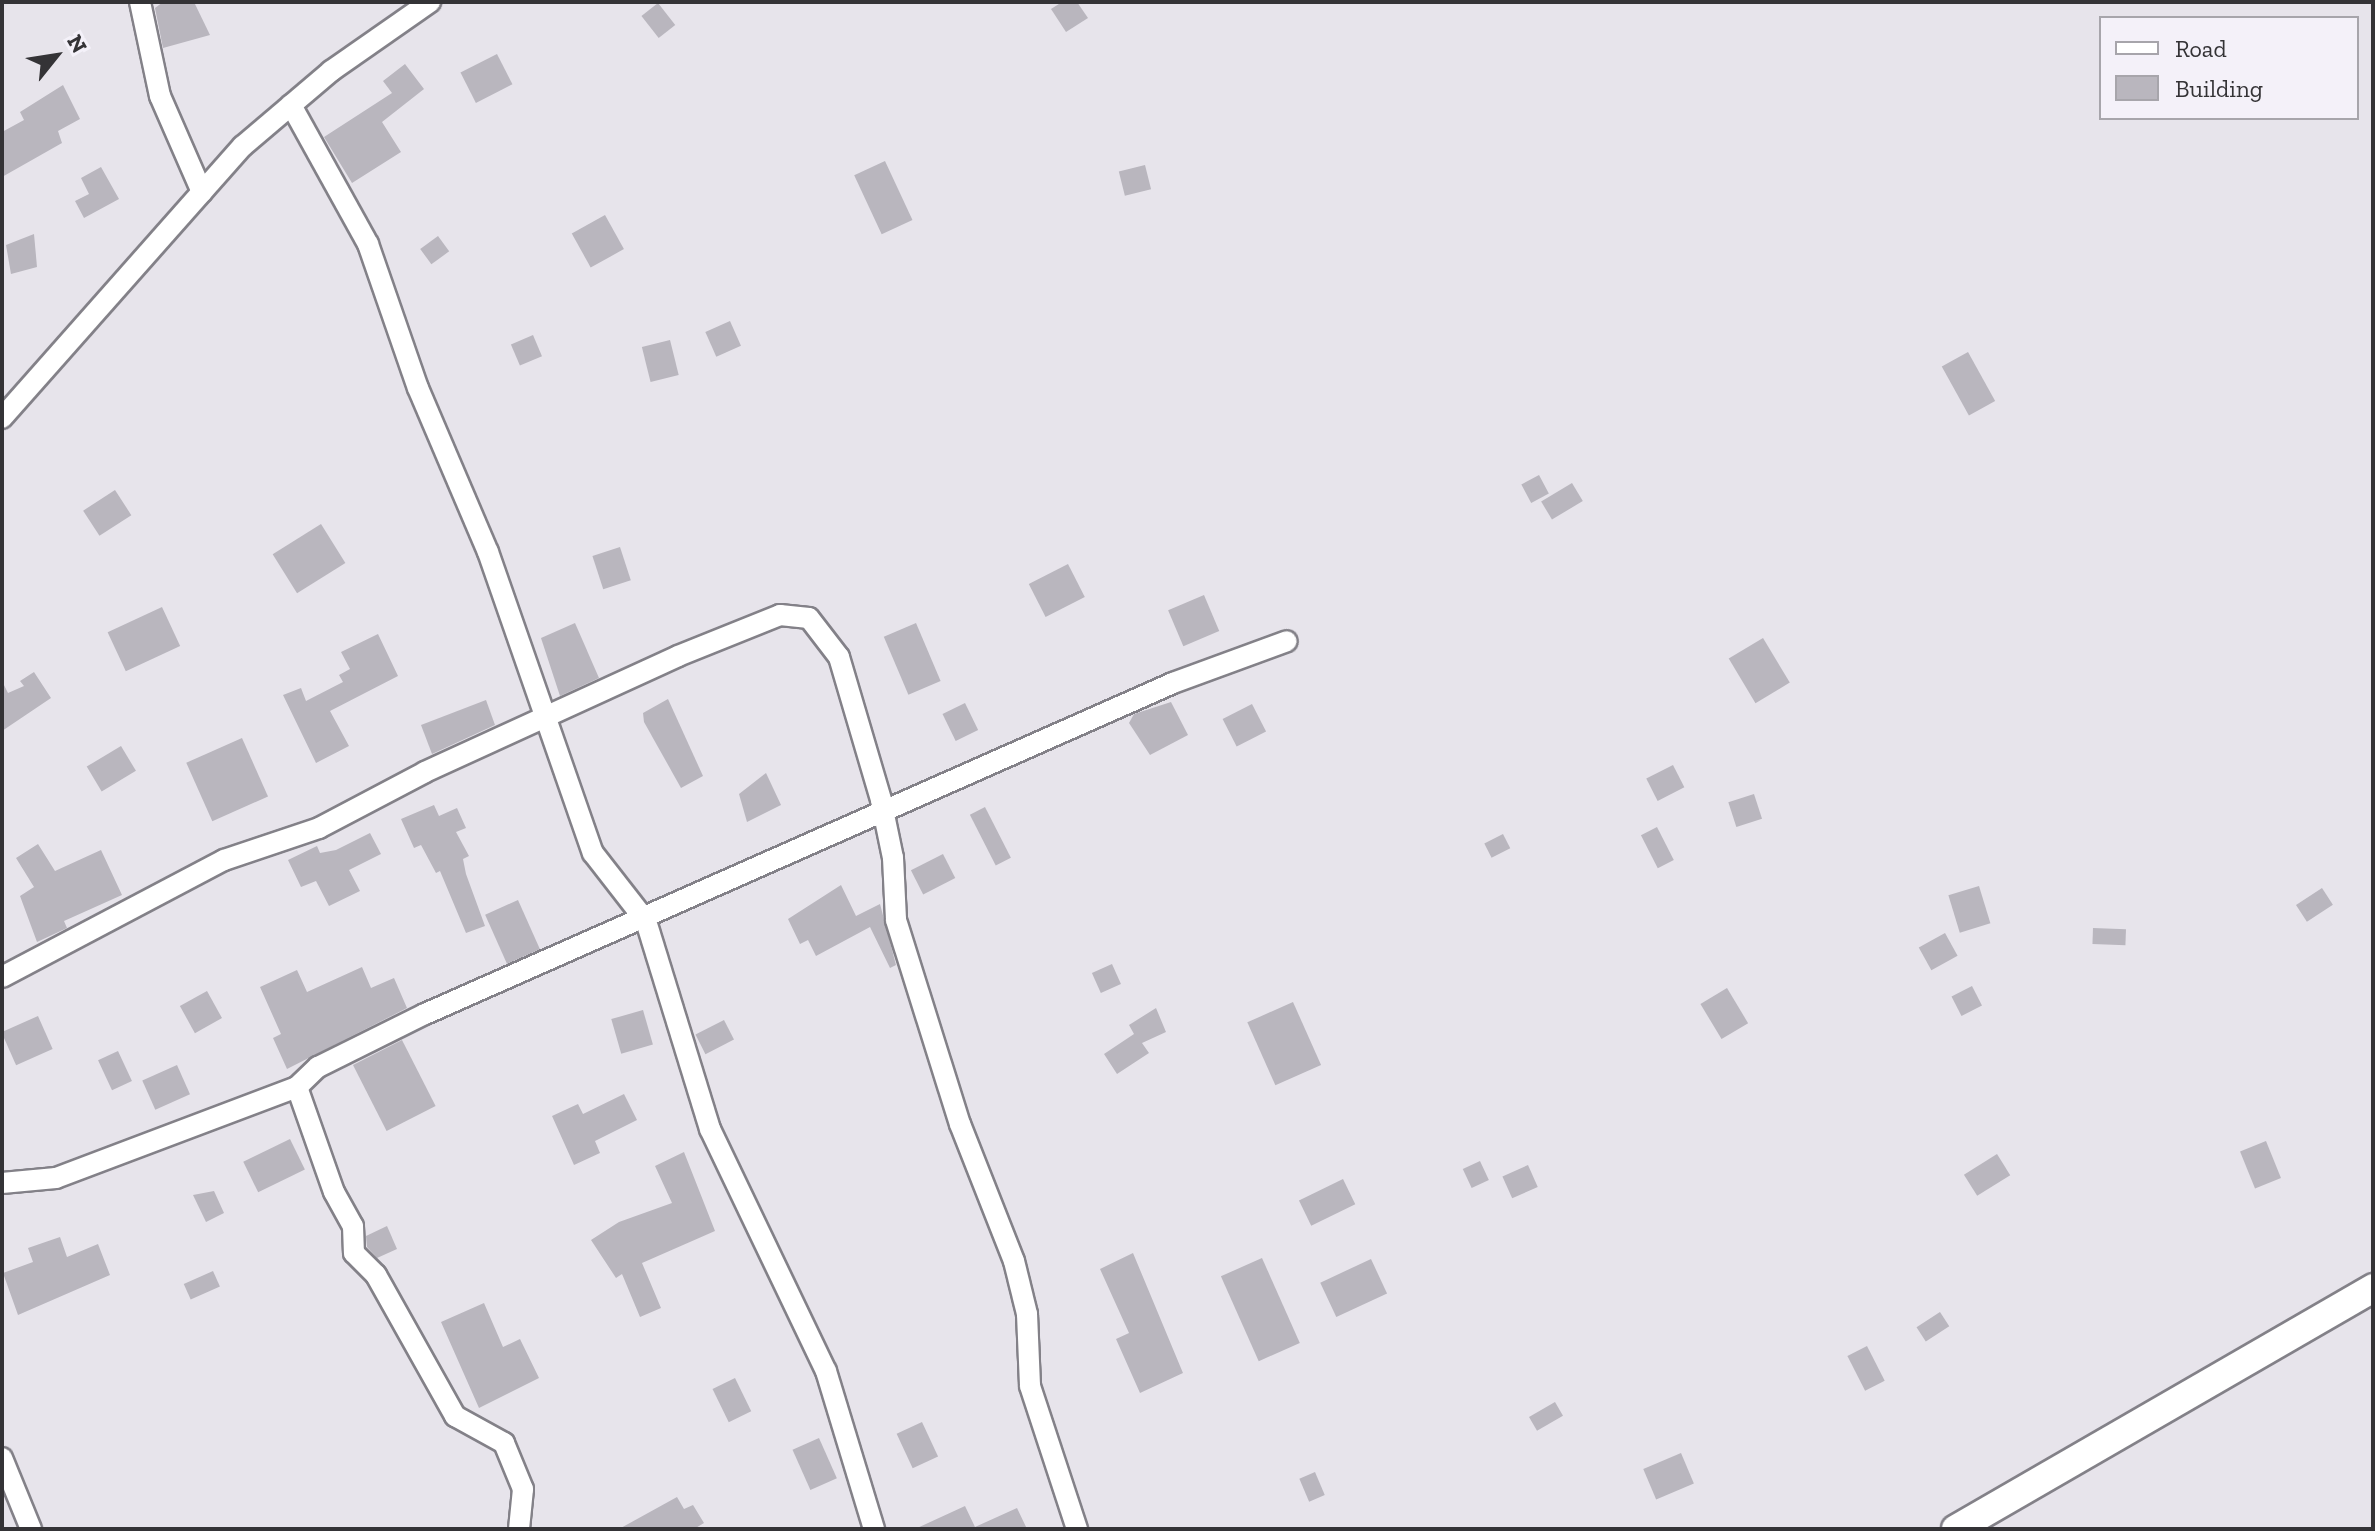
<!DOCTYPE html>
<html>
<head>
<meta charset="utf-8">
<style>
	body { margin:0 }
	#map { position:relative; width:2375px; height:1531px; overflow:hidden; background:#e7e4eb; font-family:"Zilla Slab",serif }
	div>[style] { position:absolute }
	.building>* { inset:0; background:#b9b6be; transform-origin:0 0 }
	.roads { filter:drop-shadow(2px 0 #838188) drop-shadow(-2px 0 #838188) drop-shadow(0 2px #838188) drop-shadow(0 -2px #838188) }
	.street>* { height:20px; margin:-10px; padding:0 10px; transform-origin:10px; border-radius:10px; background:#fff }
	.secondary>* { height:28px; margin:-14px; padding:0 14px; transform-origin:14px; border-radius:14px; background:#fff }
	span { translate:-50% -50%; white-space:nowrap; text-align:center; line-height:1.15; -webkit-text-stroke:7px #f4f1f9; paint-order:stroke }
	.frame { position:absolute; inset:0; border:4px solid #343336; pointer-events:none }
	.legend { position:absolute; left:2099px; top:16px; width:260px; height:104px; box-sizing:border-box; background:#f4f1f9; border:2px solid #a7a5ab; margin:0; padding:10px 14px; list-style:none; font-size:24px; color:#343336 }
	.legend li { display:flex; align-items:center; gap:16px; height:40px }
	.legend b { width:40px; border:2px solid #a7a5ab }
	.north { position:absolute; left:16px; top:16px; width:80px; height:80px; -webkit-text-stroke:6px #f4f1f9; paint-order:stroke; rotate:60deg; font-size:22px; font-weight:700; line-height:32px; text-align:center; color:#343336 }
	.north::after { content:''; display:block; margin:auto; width:28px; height:36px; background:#343336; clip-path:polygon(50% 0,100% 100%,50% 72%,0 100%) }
</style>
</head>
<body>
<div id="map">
	<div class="building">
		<div style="clip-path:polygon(163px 2px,194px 2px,210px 35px,163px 48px,155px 8px)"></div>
		<div style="clip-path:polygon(1062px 2px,1077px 2px,1088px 18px,1066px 32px,1051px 9px)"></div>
		<div style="left:658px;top:3px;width:28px;height:21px;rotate:52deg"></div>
		<div style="left:497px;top:54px;width:34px;height:41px;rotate:63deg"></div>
		<div style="clip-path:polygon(405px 64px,424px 89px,382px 122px,401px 152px,352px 183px,324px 137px,392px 93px,383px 81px)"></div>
		<div style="clip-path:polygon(63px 85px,80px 119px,58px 131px,62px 143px,2px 177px,2px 132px,24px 120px,20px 112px)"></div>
		<div style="left:885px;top:161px;width:65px;height:34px;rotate:65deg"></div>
		<div style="left:1145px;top:165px;width:25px;height:27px;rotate:76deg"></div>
		<div style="clip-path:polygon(101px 167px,119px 199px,84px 218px,75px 201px,89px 194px,81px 178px)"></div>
		<div style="left:605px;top:215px;width:39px;height:38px;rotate:61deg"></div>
		<div style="clip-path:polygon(34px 234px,37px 267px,11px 274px,6px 245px)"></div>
		<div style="left:438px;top:236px;width:19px;height:22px;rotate:54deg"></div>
		<div style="left:730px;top:321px;width:27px;height:27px;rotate:66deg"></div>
		<div style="left:533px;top:335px;width:23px;height:24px;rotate:67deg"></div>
		<div style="left:670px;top:340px;width:36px;height:29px;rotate:76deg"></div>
		<div style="left:1968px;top:352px;width:56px;height:30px;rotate:61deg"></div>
		<div style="left:1539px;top:475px;width:21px;height:20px;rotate:62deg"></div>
		<div style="left:1572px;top:483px;width:21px;height:36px;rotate:59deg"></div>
		<div style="left:115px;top:490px;width:30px;height:38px;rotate:57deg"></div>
		<div style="left:321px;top:524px;width:46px;height:57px;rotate:58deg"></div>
		<div style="left:620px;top:547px;width:35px;height:29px;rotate:72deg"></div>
		<div style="left:1068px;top:564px;width:37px;height:44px;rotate:63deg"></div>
		<div style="left:1204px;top:595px;width:39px;height:39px;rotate:67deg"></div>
		<div style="left:162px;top:607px;width:43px;height:60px;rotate:65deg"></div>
		<div style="clip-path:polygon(575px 623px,599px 678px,560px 696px,541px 638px)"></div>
		<div style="left:916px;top:623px;width:63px;height:35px;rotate:67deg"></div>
		<div style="clip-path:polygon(378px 634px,398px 676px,330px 711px,349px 746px,316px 763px,283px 695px,301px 688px,306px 701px,343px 682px,339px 675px,350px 669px,341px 652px)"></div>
		<div style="left:1763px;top:638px;width:52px;height:40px;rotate:59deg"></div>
		<div style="clip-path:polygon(34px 672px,51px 698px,2px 731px,2px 681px,8px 693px,24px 686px,20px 681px)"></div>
		<div style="clip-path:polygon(668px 699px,703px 776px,681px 788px,644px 722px,643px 713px)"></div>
		<div style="clip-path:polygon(486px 700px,495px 725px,432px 754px,421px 725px)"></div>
		<div style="clip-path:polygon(1171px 702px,1188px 735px,1150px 755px,1129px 723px,1134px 714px)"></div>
		<div style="left:965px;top:703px;width:30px;height:25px;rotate:64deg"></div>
		<div style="left:1252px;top:704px;width:31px;height:33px;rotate:63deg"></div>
		<div style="left:242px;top:738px;width:64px;height:61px;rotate:66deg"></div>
		<div style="left:121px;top:746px;width:29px;height:40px;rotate:59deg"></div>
		<div style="left:1673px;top:765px;width:25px;height:30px;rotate:63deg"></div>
		<div style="clip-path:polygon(766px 773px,781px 805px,747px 822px,739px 794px)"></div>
		<div style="left:1754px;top:794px;width:26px;height:27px;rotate:72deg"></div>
		<div style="clip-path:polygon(434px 805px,439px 816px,457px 808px,466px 828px,456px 832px,469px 856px,463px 859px,466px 874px,485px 926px,466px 933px,440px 871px,436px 873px,421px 845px,414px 848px,401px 819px)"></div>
		<div style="left:985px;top:807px;width:57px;height:17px;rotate:63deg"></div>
		<div style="left:1657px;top:827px;width:37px;height:18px;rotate:63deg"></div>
		<div style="clip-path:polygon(370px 833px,381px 854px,349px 870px,360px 891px,329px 906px,316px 881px,301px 887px,288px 860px,317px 846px,320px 853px,336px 850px)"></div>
		<div style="left:1503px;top:834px;width:16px;height:21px;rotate:63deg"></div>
		<div style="clip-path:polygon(38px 844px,55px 871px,101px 850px,122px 895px,64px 921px,67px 928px,37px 942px,20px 896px,34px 887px,16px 858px)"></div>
		<div style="left:943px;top:854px;width:27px;height:36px;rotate:63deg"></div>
		<div style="clip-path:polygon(841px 885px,856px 916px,880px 904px,896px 965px,890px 968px,870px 927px,816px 956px,808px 940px,800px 944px,788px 919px)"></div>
		<div style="left:1979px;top:886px;width:39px;height:32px;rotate:73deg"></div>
		<div style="left:2322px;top:888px;width:20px;height:31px;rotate:57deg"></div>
		<div style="left:518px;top:900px;width:54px;height:36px;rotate:66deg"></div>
		<div style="left:2093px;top:928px;width:33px;height:16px;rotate:2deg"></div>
		<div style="left:1945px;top:933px;width:26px;height:30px;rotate:61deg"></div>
		<div style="left:1112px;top:964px;width:22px;height:22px;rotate:66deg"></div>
		<div style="clip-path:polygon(362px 967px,371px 988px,394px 978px,407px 1008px,287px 1069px,273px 1038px,281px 1034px,260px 987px,297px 970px,307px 992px)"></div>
		<div style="left:1972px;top:986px;width:22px;height:23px;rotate:63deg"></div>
		<div style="left:1727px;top:988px;width:41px;height:31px;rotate:59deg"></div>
		<div style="left:207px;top:991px;width:31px;height:31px;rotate:61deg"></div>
		<div style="left:1293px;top:1002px;width:69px;height:50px;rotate:66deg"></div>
		<div style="clip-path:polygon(1156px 1008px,1166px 1032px,1142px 1043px,1149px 1053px,1117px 1074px,1104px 1054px,1134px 1034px,1129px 1025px)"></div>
		<div style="left:643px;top:1010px;width:36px;height:33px;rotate:74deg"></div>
		<div style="left:38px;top:1016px;width:36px;height:40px;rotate:66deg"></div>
		<div style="left:724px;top:1020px;width:22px;height:32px;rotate:63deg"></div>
		<div style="left:402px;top:1040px;width:74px;height:55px;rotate:63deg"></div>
		<div style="left:118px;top:1051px;width:33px;height:22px;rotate:65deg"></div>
		<div style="left:177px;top:1065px;width:32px;height:38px;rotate:66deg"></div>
		<div style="clip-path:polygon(624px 1094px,637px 1120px,595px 1141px,600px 1153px,574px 1165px,552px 1116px,578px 1104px,583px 1114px)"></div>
		<div style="left:290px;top:1139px;width:34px;height:52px;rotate:64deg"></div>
		<div style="left:2266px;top:1141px;width:40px;height:28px;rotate:68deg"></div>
		<div style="clip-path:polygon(684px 1152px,715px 1231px,642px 1263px,661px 1308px,640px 1317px,622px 1274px,616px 1278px,591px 1240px,619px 1222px,672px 1203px,655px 1166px)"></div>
		<div style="left:1997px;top:1154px;width:25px;height:39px;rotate:58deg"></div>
		<div style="left:1480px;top:1161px;width:21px;height:19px;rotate:65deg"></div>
		<div style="left:1528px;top:1165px;width:24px;height:28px;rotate:66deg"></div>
		<div style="left:1343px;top:1179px;width:28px;height:49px;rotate:64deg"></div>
		<div style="clip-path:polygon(214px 1191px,224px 1213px,206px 1222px,193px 1195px)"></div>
		<div style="clip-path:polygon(387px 1226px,397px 1249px,377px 1258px,367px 1247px,366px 1236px)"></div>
		<div style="clip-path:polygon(60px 1237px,67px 1257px,98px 1244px,110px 1275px,18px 1315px,3px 1273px,33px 1262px,28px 1248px)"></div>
		<div style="clip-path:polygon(1133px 1253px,1183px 1373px,1140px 1393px,1116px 1339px,1129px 1333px,1100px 1269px)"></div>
		<div style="left:1262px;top:1258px;width:93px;height:45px;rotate:66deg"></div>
		<div style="left:1371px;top:1259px;width:38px;height:56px;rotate:65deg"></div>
		<div style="left:213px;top:1271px;width:17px;height:32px;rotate:66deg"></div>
		<div style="clip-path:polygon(484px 1303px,503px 1347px,520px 1339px,539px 1378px,479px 1408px,441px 1322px)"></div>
		<div style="left:1940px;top:1312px;width:17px;height:28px;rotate:57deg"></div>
		<div style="left:1867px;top:1346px;width:39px;height:22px;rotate:63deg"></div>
		<div style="left:735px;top:1378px;width:37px;height:25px;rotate:64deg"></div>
		<div style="left:1555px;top:1402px;width:16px;height:30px;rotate:60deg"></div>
		<div style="left:922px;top:1422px;width:38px;height:28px;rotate:65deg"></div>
		<div style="left:819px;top:1438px;width:44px;height:29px;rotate:66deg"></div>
		<div style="left:1681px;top:1453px;width:33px;height:41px;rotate:67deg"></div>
		<div style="left:1315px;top:1472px;width:25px;height:17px;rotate:67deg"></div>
		<div style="clip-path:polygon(677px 1497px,684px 1509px,693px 1505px,704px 1523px,694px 1529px,619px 1529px)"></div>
		<div style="clip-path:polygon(965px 1506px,975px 1527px,1017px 1508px,1027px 1529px,915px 1529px)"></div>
	</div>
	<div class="roads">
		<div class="street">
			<div style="left:140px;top:2px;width:96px;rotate:78deg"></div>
			<div style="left:160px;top:96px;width:105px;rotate:66.4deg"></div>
			<div style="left:291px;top:105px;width:159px;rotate:61deg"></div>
			<div style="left:368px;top:244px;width:152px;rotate:70.9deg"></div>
			<div style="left:418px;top:388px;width:178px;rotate:66.9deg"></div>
			<div style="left:488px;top:552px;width:319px;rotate:70.8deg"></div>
			<div style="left:593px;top:853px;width:86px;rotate:52.1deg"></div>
			<div style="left:646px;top:921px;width:218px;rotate:72.9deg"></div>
			<div style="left:710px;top:1129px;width:268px;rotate:64.4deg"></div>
			<div style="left:826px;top:1371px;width:165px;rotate:73.1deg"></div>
			<div style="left:2px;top:418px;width:363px;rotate:-48.5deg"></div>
			<div style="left:243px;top:146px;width:116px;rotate:-40.4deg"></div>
			<div style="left:331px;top:71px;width:121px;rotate:-34.9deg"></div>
			<div style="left:2px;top:977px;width:251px;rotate:-27.8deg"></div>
			<div style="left:224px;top:860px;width:100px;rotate:-18.6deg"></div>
			<div style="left:319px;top:828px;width:120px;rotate:-27.8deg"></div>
			<div style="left:425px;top:772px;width:278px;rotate:-24.6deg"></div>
			<div style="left:678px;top:656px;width:110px;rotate:-21.9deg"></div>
			<div style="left:780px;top:615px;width:29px;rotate:6deg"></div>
			<div style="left:809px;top:618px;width:49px;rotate:52.4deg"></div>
			<div style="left:839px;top:657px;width:149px;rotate:73.6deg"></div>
			<div style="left:881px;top:800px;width:59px;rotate:78.3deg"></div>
			<div style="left:893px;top:858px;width:62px;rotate:87.2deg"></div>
			<div style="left:896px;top:920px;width:214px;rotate:72.6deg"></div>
			<div style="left:960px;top:1124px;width:147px;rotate:68.5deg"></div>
			<div style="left:1014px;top:1261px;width:55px;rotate:76.2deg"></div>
			<div style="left:1027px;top:1314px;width:72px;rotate:87.6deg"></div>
			<div style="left:1030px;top:1386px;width:151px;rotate:71.8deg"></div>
			<div style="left:297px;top:1087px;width:111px;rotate:70.6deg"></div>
			<div style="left:334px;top:1192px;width:39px;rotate:61deg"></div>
			<div style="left:353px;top:1226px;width:27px;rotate:88deg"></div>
			<div style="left:354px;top:1253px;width:31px;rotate:45deg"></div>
			<div style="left:376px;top:1275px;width:162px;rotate:60.7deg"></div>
			<div style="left:455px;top:1416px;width:56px;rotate:28.9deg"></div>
			<div style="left:504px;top:1443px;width:50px;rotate:67.6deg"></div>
			<div style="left:523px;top:1489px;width:40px;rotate:95.7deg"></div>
			<div style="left:2px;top:1183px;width:54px;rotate:-5.3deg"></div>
			<div style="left:56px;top:1178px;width:258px;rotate:-20.7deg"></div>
			<div style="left:297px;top:1087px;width:29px;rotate:-44deg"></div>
			<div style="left:318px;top:1067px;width:119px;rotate:-26.4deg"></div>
			<div style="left:425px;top:1014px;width:818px;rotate:-23.87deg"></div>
			<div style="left:1173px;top:683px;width:121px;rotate:-20.2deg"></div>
			<div style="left:2px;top:1458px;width:77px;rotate:67.8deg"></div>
		</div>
		<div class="secondary">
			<div style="left:1956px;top:1529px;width:482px;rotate:-30deg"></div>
		</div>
	</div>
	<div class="frame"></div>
	<ul class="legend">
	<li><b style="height:10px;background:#fff"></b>Road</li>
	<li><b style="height:22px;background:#b9b6be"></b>Building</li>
	</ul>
	<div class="north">N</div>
</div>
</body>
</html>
